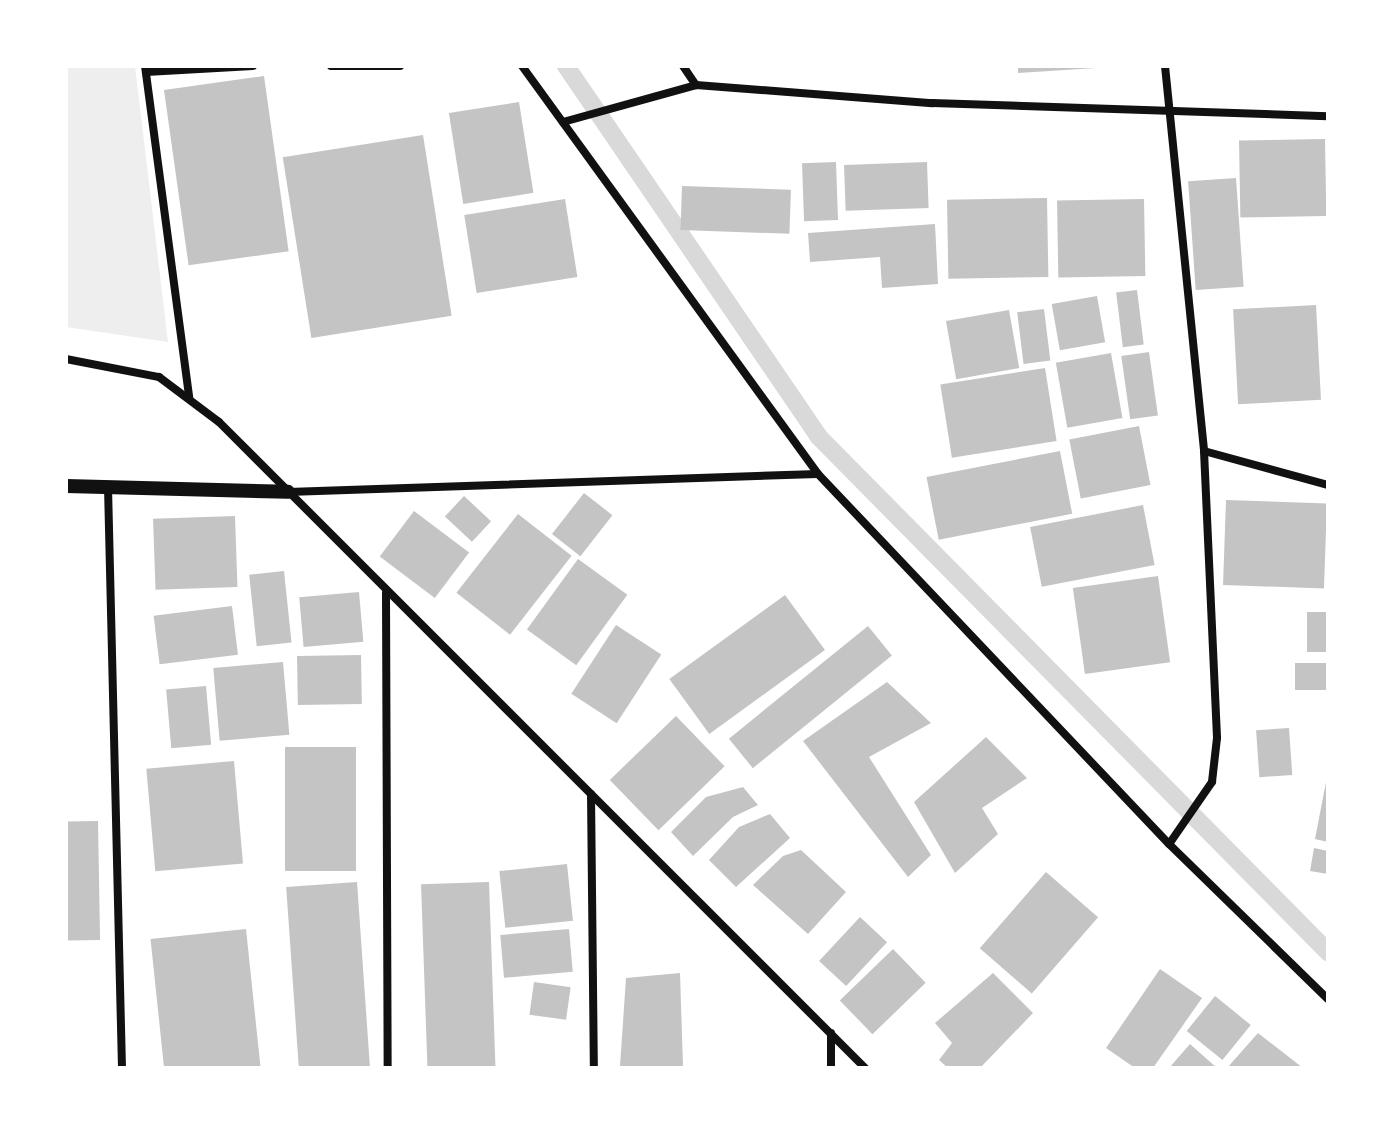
<!DOCTYPE html>
<html>
<head>
<meta charset="utf-8">
<style>
	body { margin:0 }
	#map { position:relative; width:1394px; height:1134px; overflow:hidden; background:#fff; font-family:"PT Sans",sans-serif }
	div>[style] { position:absolute }
	.green>* { inset:0; background:#eee }
	.stream>* { height:18px; margin:-9px; padding:0 9px; transform-origin:9px; border-radius:9px; background:#d9d9d9 }
	.building>* { inset:0; background:#c4c4c4; transform-origin:0 0 }
	.minor>* { height:8px; margin:-4px; padding:0 4px; transform-origin:4px; border-radius:4px; background:#111 }
	.tertiary>* { height:14px; margin:-7px; padding:0 7px; transform-origin:7px; border-radius:7px; background:#111 }
	span { translate:-50% -50%; white-space:nowrap; text-align:center; line-height:1.15; -webkit-text-stroke:6px #fff; paint-order:stroke }
	.frame { position:absolute; inset:0; border:68px solid #fff; pointer-events:none }
</style>
</head>
<body>
<div id="map">
	<div class="green">
		<div style="clip-path:polygon(66px 66px,135px 66px,168px 342px,66px 327px)"></div>
	</div>
	<div class="stream">
		<div style="left:566px;top:66px;width:448px;rotate:55.7deg"></div>
		<div style="left:818px;top:436px;width:726px;rotate:45.34deg"></div>
	</div>
	<div class="building">
		<div style="clip-path:polygon(1018px 66px,1096px 66px,1096px 68px,1018px 73px)"></div>
		<div style="left:264px;top:76px;width:177px;height:101px;rotate:82deg"></div>
		<div style="left:519px;top:102px;width:92px;height:71px;rotate:81deg"></div>
		<div style="left:423px;top:135px;width:183px;height:142px;rotate:81deg"></div>
		<div style="left:1325px;top:139px;width:77px;height:86px;rotate:89deg"></div>
		<div style="left:836px;top:162px;width:58px;height:34px;rotate:88deg"></div>
		<div style="left:927px;top:162px;width:46px;height:83px;rotate:88deg"></div>
		<div style="left:1236px;top:178px;width:109px;height:48px;rotate:86deg"></div>
		<div style="left:682px;top:186px;width:109px;height:44px;rotate:2deg"></div>
		<div style="left:1047px;top:198px;width:79px;height:100px;rotate:89deg"></div>
		<div style="left:565px;top:199px;width:79px;height:102px;rotate:81deg"></div>
		<div style="left:1144px;top:199px;width:77px;height:87px;rotate:89deg"></div>
		<div style="clip-path:polygon(935px 224px,938px 284px,882px 288px,880px 257px,810px 262px,808px 233px)"></div>
		<div style="left:1137px;top:290px;width:55px;height:21px;rotate:83deg"></div>
		<div style="left:1097px;top:296px;width:47px;height:46px;rotate:80deg"></div>
		<div style="left:1316px;top:305px;width:95px;height:83px;rotate:87deg"></div>
		<div style="left:1044px;top:309px;width:52px;height:27px;rotate:83deg"></div>
		<div style="left:1009px;top:310px;width:59px;height:64px;rotate:80deg"></div>
		<div style="left:1149px;top:352px;width:64px;height:28px;rotate:82deg"></div>
		<div style="left:1111px;top:353px;width:66px;height:56px;rotate:80deg"></div>
		<div style="left:1045px;top:368px;width:74px;height:106px;rotate:81deg"></div>
		<div style="left:1139px;top:426px;width:60px;height:71px;rotate:79deg"></div>
		<div style="left:1060px;top:451px;width:64px;height:136px;rotate:79deg"></div>
		<div style="left:584px;top:493px;width:36px;height:52px;rotate:38deg"></div>
		<div style="left:464px;top:496px;width:37px;height:28px;rotate:43deg"></div>
		<div style="left:1226px;top:500px;width:101px;height:85px;rotate:2deg"></div>
		<div style="left:1143px;top:505px;width:61px;height:115px;rotate:79deg"></div>
		<div style="left:414px;top:511px;width:69px;height:57px;rotate:37deg"></div>
		<div style="left:518px;top:514px;width:68px;height:100px;rotate:38deg"></div>
		<div style="left:235px;top:516px;width:71px;height:82px;rotate:88deg"></div>
		<div style="left:578px;top:559px;width:61px;height:87px;rotate:36deg"></div>
		<div style="left:284px;top:571px;width:72px;height:35px;rotate:84deg"></div>
		<div style="left:1158px;top:576px;width:87px;height:86px;rotate:82deg"></div>
		<div style="left:359px;top:592px;width:50px;height:60px;rotate:85deg"></div>
		<div style="left:785px;top:595px;width:68px;height:143px;rotate:54deg"></div>
		<div style="left:232px;top:606px;width:49px;height:79px;rotate:83deg"></div>
		<div style="left:1307px;top:612px;width:21px;height:40px"></div>
		<div style="left:616px;top:625px;width:54px;height:82px;rotate:33deg"></div>
		<div style="left:868px;top:626px;width:38px;height:179px;rotate:51deg"></div>
		<div style="left:361px;top:655px;width:49px;height:64px;rotate:89deg"></div>
		<div style="left:283px;top:662px;width:73px;height:70px;rotate:85deg"></div>
		<div style="left:1328px;top:663px;width:27px;height:33px;rotate:90deg"></div>
		<div style="clip-path:polygon(887px 682px,931px 723px,869px 757px,931px 855px,908px 877px,803px 741px)"></div>
		<div style="left:206px;top:686px;width:59px;height:40px;rotate:85deg"></div>
		<div style="left:676px;top:716px;width:70px;height:92px;rotate:46deg"></div>
		<div style="left:1289px;top:728px;width:47px;height:33px;rotate:86deg"></div>
		<div style="clip-path:polygon(986px 737px,1027px 778px,982px 808px,998px 834px,955px 873px,914px 802px)"></div>
		<div style="left:356px;top:747px;width:124px;height:71px;rotate:90deg"></div>
		<div style="left:234px;top:761px;width:103px;height:88px;rotate:85deg"></div>
		<div style="clip-path:polygon(1327px 777px,1328px 777px,1328px 842px,1315px 839px)"></div>
		<div style="clip-path:polygon(743px 787px,758px 805px,733px 817px,693px 856px,671px 832px,706px 797px)"></div>
		<div style="clip-path:polygon(770px 814px,790px 838px,736px 887px,709px 860px,739px 827px)"></div>
		<div style="left:98px;top:821px;width:119px;height:32px;rotate:89deg"></div>
		<div style="clip-path:polygon(1314px 848px,1328px 851px,1328px 874px,1310px 871px)"></div>
		<div style="clip-path:polygon(801px 850px,846px 892px,808px 934px,753px 885px,783px 856px)"></div>
		<div style="left:567px;top:864px;width:57px;height:68px;rotate:84deg"></div>
		<div style="left:1046px;top:872px;width:69px;height:101px;rotate:41deg"></div>
		<div style="left:357px;top:882px;width:186px;height:71px;rotate:86deg"></div>
		<div style="left:489px;top:882px;width:186px;height:68px;rotate:88deg"></div>
		<div style="left:860px;top:917px;width:37px;height:60px;rotate:43deg"></div>
		<div style="left:246px;top:929px;width:140px;height:96px;rotate:84deg"></div>
		<div style="left:569px;top:929px;width:43px;height:69px;rotate:85deg"></div>
		<div style="left:893px;top:949px;width:47px;height:74px;rotate:46deg"></div>
		<div style="clip-path:polygon(1160px 969px,1202px 998px,1153px 1068px,1135px 1068px,1106px 1048px)"></div>
		<div style="clip-path:polygon(680px 973px,683px 1066px,620px 1066px,626px 978px)"></div>
		<div style="clip-path:polygon(993px 973px,1033px 1013px,980px 1068px,948px 1068px,939px 1060px,952px 1043px,935px 1023px)"></div>
		<div style="left:534px;top:982px;width:37px;height:33px;rotate:8deg"></div>
		<div style="left:1215px;top:996px;width:46px;height:45px;rotate:39deg"></div>
		<div style="clip-path:polygon(1258px 1033px,1303px 1068px,1227px 1068px)"></div>
		<div style="clip-path:polygon(1190px 1044px,1217px 1068px,1169px 1068px)"></div>
	</div>
	<div class="minor">
		<div style="left:145px;top:66px;width:334px;rotate:82.4deg"></div>
		<div style="left:331px;top:66px;width:69px"></div>
		<div style="left:522px;top:66px;width:504px;rotate:54.04deg"></div>
		<div style="left:818px;top:474px;width:510px;rotate:46.51deg"></div>
		<div style="left:1169px;top:844px;width:222px;rotate:44.3deg"></div>
		<div style="left:683px;top:66px;width:23px;rotate:56deg"></div>
		<div style="left:1165px;top:66px;width:387px;rotate:84.2deg"></div>
		<div style="left:1204px;top:451px;width:287px;rotate:87.4deg"></div>
		<div style="left:1217px;top:738px;width:44px;rotate:96.5deg"></div>
		<div style="left:1212px;top:782px;width:75px;rotate:124.7deg"></div>
		<div style="left:146px;top:72px;width:107px;rotate:-3.2deg"></div>
		<div style="left:563px;top:122px;width:138px;rotate:-15.5deg"></div>
		<div style="left:696px;top:85px;width:237px;rotate:4.4deg"></div>
		<div style="left:932px;top:103px;width:396px;rotate:1.9deg"></div>
		<div style="left:66px;top:359px;width:95px;rotate:11deg"></div>
		<div style="left:159px;top:377px;width:75px;rotate:36.9deg"></div>
		<div style="left:219px;top:422px;width:914px;rotate:45deg"></div>
		<div style="left:1204px;top:451px;width:129px;rotate:15.3deg"></div>
		<div style="left:108px;top:487px;width:581px;rotate:88.62deg"></div>
		<div style="left:288px;top:492px;width:530px;rotate:-1.95deg"></div>
		<div style="left:386px;top:593px;width:475px;rotate:89.8deg"></div>
		<div style="left:591px;top:794px;width:274px;rotate:89.4deg"></div>
		<div style="left:831px;top:1033px;width:35px;rotate:90deg"></div>
	</div>
	<div class="tertiary">
		<div style="left:66px;top:486px;width:222px;rotate:1.5deg"></div>
	</div>
	<div class="frame"></div>
</div>
</body>
</html>
